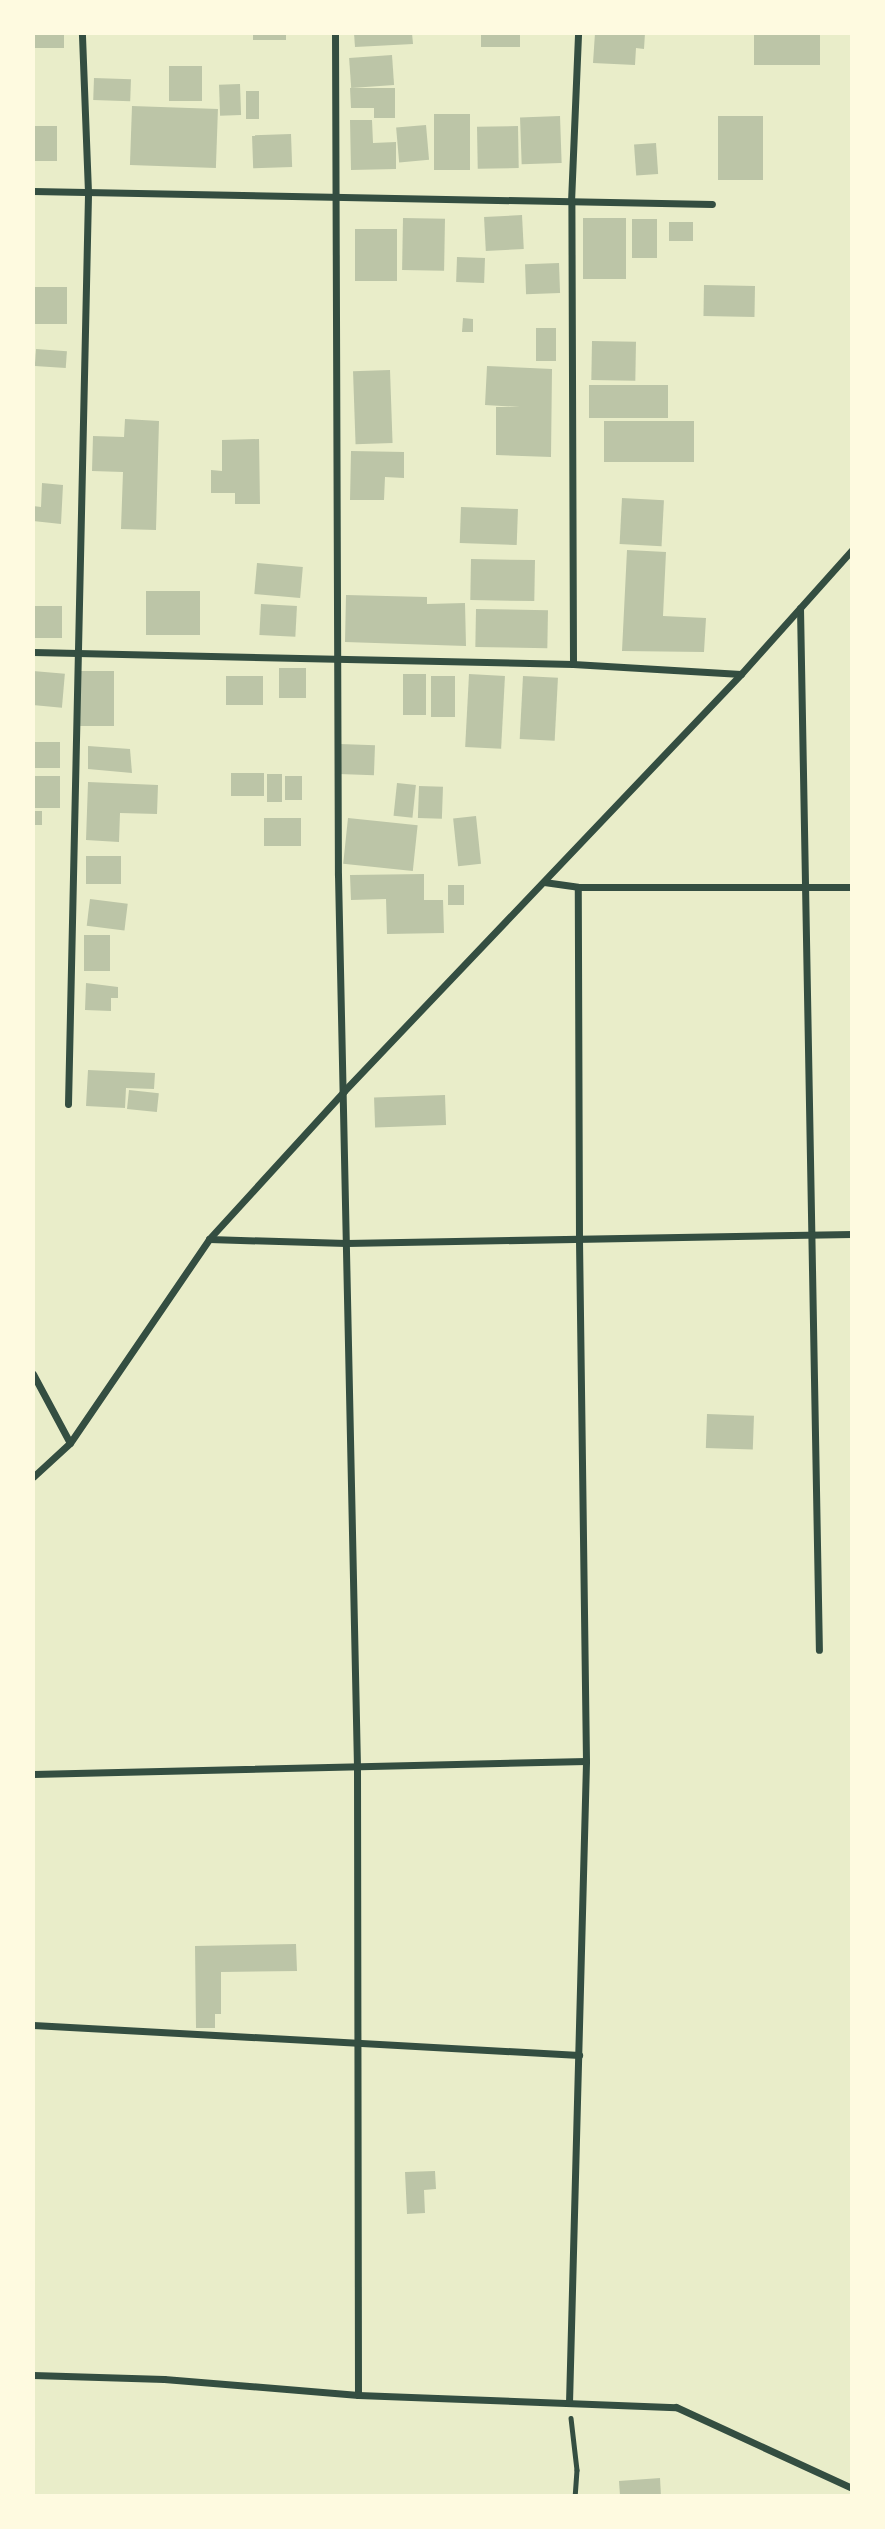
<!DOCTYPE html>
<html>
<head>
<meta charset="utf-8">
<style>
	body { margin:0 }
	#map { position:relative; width:885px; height:2529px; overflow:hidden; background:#e9edc9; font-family:"Fira Sans Condensed",sans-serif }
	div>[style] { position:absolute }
	.building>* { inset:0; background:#bcc5a7; transform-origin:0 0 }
	.path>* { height:4.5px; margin:-2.25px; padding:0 2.25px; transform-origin:2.25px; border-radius:2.25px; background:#344e41 }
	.minor>* { height:7px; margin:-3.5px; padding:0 3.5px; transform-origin:3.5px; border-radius:3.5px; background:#344e41 }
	span { translate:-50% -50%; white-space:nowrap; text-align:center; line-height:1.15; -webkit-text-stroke:7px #fefae0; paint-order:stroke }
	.frame { position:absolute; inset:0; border:35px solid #fefae0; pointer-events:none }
</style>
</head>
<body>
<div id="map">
	<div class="building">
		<div style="left:33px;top:33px;width:31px;height:15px"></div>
		<div style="left:253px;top:33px;width:33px;height:7px"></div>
		<div style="clip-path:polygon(354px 33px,412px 33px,413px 44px,355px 47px)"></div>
		<div style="left:481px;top:33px;width:39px;height:14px"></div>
		<div style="clip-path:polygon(595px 33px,645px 33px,644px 49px,636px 48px,635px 65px,593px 63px)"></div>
		<div style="left:754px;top:33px;width:66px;height:32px"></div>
		<div style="left:392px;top:55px;width:30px;height:43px;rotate:86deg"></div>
		<div style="left:169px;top:66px;width:33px;height:35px"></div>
		<div style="left:94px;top:78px;width:37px;height:22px;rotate:2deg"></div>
		<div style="left:240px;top:84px;width:31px;height:21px;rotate:88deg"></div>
		<div style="clip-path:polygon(350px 88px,395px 88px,395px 118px,374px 118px,374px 108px,351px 108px)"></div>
		<div style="left:246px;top:91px;width:13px;height:28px"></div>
		<div style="left:132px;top:106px;width:86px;height:59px;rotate:2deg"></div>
		<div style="left:434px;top:114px;width:36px;height:56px"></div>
		<div style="left:560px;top:116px;width:47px;height:40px;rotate:88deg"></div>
		<div style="left:718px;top:116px;width:45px;height:64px"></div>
		<div style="clip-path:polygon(350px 120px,372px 120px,373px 143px,396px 142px,396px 169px,351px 170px)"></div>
		<div style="left:426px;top:125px;width:35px;height:30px;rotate:85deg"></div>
		<div style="left:33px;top:126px;width:24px;height:35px"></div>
		<div style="left:518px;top:126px;width:42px;height:41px;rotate:89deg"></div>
		<div style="left:291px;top:134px;width:33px;height:39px;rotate:88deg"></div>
		<div style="left:656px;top:143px;width:31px;height:22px;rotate:86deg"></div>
		<div style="left:522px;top:215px;width:34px;height:38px;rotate:87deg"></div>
		<div style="left:403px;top:218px;width:42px;height:52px;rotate:1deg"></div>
		<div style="left:583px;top:218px;width:43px;height:61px"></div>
		<div style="left:632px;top:219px;width:25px;height:39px"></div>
		<div style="left:669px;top:222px;width:24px;height:19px"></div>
		<div style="left:355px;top:229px;width:42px;height:52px"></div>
		<div style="left:457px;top:257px;width:28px;height:25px;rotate:2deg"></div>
		<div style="left:559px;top:263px;width:30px;height:34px;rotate:88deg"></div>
		<div style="left:704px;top:285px;width:51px;height:31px;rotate:1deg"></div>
		<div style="left:33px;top:287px;width:34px;height:37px"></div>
		<div style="clip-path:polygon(463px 318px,473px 319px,473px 332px,462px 332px)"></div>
		<div style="left:536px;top:328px;width:20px;height:33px"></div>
		<div style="left:592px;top:341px;width:44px;height:39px;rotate:1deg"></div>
		<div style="left:36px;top:349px;width:31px;height:17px;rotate:4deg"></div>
		<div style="clip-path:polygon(487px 366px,552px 369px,551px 457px,496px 455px,496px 407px,520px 407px,485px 405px)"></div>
		<div style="left:390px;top:370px;width:73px;height:37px;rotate:88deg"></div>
		<div style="left:589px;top:385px;width:79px;height:33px"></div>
		<div style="clip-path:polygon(125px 419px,159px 421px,156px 530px,121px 529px,123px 472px,92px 471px,93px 436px,124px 437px)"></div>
		<div style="left:604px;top:421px;width:90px;height:41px"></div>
		<div style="clip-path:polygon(259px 439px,260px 504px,235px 504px,235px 493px,211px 493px,211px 470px,222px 471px,222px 440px)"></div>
		<div style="clip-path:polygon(351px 451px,404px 452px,404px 478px,385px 477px,384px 500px,350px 500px)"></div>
		<div style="clip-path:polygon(42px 483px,63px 485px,61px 524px,33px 521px,33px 506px,41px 507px)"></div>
		<div style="left:622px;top:498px;width:42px;height:46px;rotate:3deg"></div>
		<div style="left:461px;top:507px;width:57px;height:36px;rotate:2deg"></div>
		<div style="clip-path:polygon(627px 550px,666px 552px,663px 616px,706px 618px,704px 652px,622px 651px)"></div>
		<div style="left:471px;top:559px;width:64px;height:41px;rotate:1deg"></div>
		<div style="left:257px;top:563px;width:46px;height:31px;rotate:5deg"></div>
		<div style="left:146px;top:591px;width:54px;height:44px"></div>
		<div style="clip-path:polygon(346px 595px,427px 597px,427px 604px,465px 603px,466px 646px,345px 642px)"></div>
		<div style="left:261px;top:604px;width:36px;height:31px;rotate:3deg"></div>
		<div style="left:35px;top:606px;width:27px;height:32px"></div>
		<div style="left:476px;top:609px;width:72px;height:38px;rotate:1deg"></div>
		<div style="left:279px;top:668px;width:27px;height:30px"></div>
		<div style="left:33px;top:671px;width:32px;height:34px;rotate:5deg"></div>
		<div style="left:80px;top:671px;width:34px;height:55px"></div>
		<div style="left:403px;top:674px;width:23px;height:41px"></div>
		<div style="left:469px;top:674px;width:36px;height:73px;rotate:3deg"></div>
		<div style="left:226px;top:676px;width:37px;height:29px"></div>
		<div style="left:431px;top:676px;width:24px;height:41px"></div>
		<div style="left:523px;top:676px;width:35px;height:63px;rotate:3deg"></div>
		<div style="left:33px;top:742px;width:27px;height:26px"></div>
		<div style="left:340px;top:744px;width:35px;height:30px;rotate:2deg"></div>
		<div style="clip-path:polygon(88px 746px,130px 749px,132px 773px,88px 769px)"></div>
		<div style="left:231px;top:773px;width:33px;height:23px"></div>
		<div style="left:267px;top:774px;width:15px;height:28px"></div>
		<div style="left:33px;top:776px;width:27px;height:32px"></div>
		<div style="left:285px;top:776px;width:17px;height:24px"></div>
		<div style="clip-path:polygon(88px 782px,158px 785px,157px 814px,120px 813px,119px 842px,86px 840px)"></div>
		<div style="left:397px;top:783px;width:19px;height:33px;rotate:6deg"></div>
		<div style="left:419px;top:786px;width:24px;height:32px;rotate:2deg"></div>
		<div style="left:33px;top:811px;width:9px;height:14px"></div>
		<div style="left:476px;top:816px;width:48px;height:23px;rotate:84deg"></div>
		<div style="left:301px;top:818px;width:28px;height:37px;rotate:90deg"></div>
		<div style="left:348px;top:818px;width:70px;height:46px;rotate:6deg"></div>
		<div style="left:86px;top:856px;width:35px;height:28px"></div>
		<div style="clip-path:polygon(424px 874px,424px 900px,443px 900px,444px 933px,387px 934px,386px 899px,351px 900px,350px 875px)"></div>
		<div style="left:448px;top:885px;width:16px;height:20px"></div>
		<div style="left:90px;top:899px;width:38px;height:27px;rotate:7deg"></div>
		<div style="left:84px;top:935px;width:26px;height:36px"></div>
		<div style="clip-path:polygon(86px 983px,118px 987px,118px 998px,111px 998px,111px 1011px,85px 1010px)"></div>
		<div style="clip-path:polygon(88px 1070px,155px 1073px,154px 1089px,126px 1088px,125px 1108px,86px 1106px)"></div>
		<div style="left:129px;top:1090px;width:30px;height:19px;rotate:6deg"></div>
		<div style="left:445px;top:1095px;width:30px;height:71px;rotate:88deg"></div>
		<div style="left:707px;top:1414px;width:47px;height:34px;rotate:2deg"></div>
		<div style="clip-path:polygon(296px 1944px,297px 1971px,221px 1972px,221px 2014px,215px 2014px,215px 2028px,196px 2028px,195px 1946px)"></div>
		<div style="clip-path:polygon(435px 2171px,436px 2189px,424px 2190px,425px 2213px,407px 2214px,405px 2172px)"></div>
		<div style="clip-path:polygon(660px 2478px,661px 2496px,620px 2496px,619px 2481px)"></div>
	</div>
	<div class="path">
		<div style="left:571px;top:2418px;width:52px;rotate:83.4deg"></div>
		<div style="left:577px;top:2470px;width:26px;rotate:94deg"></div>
	</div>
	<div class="minor">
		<div style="left:335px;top:33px;width:842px;rotate:89.8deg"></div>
		<div style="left:338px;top:875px;width:893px;rotate:88.78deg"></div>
		<div style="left:357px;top:1768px;width:627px;rotate:89.91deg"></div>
		<div style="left:33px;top:191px;width:679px;rotate:1.1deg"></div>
		<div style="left:800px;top:608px;width:1042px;rotate:88.96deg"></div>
		<div style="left:33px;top:652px;width:540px;rotate:1.27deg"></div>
		<div style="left:573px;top:664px;width:168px;rotate:3.4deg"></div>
		<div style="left:573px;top:664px;width:462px;rotate:-90.2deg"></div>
		<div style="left:571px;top:202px;width:169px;rotate:-87.6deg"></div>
		<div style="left:544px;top:882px;width:34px;rotate:8deg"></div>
		<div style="left:578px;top:887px;width:274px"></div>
		<div style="left:68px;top:1104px;width:912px;rotate:-88.74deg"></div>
		<div style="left:88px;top:192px;width:159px;rotate:-92.2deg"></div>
		<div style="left:209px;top:1239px;width:137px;rotate:1.7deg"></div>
		<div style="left:346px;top:1243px;width:506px;rotate:-1.02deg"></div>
		<div style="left:33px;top:1374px;width:78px;rotate:61.8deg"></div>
		<div style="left:33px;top:1477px;width:50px;rotate:-42.6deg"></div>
		<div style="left:70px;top:1443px;width:247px;rotate:-55.7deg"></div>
		<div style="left:209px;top:1239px;width:200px;rotate:-47.6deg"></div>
		<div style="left:344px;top:1091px;width:576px;rotate:-46.41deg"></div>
		<div style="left:741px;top:674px;width:166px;rotate:-48.2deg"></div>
		<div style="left:33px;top:1774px;width:553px;rotate:-1.35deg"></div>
		<div style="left:33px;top:2025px;width:547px;rotate:3.14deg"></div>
		<div style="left:33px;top:2375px;width:131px;rotate:1.7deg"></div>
		<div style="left:164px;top:2379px;width:195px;rotate:4.7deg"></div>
		<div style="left:358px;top:2395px;width:318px;rotate:2.2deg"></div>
		<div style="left:676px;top:2407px;width:194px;rotate:24.7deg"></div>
		<div style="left:569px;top:2403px;width:642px;rotate:-88.48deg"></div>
		<div style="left:586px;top:1761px;width:521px;rotate:-90.77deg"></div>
		<div style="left:579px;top:1240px;width:353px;rotate:-90.2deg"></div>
	</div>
	<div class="frame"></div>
</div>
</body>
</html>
